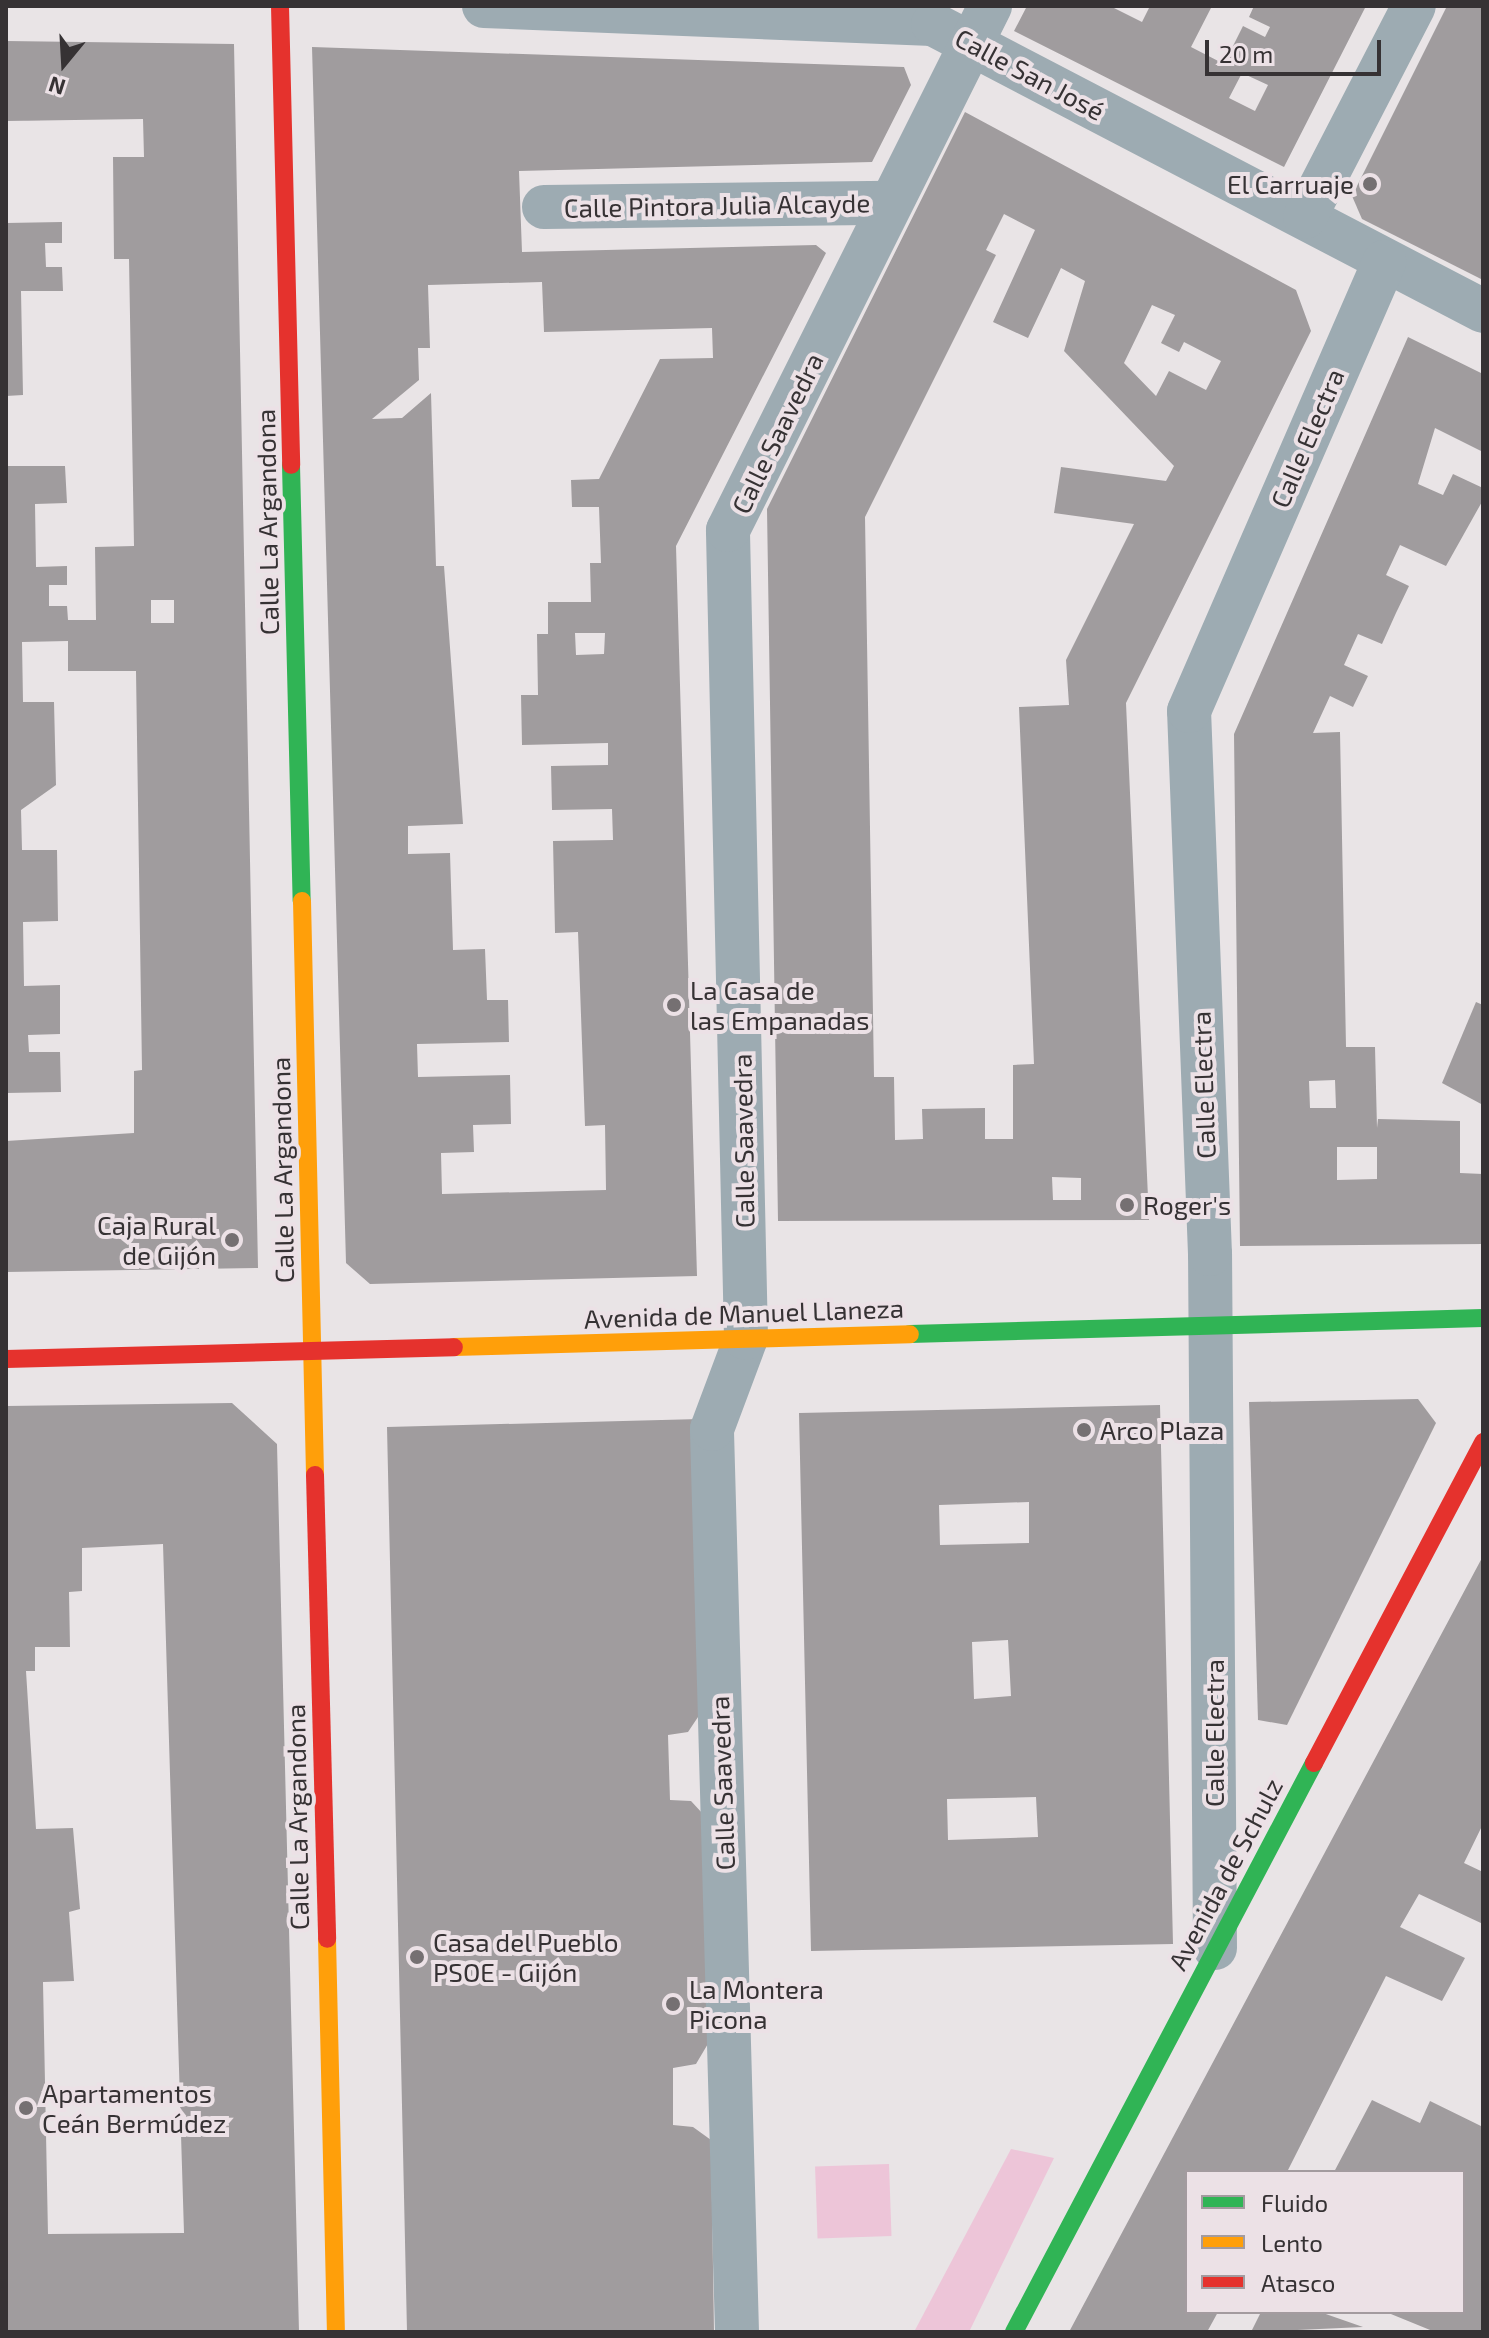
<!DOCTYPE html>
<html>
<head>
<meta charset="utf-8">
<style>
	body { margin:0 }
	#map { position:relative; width:1489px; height:2338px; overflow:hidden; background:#e9e4e6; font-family:"Exo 2",sans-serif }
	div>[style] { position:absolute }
	.green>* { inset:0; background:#edc5d8; transform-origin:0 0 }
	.building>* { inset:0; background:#a09c9e }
	.street>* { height:44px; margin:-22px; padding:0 22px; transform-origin:22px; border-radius:22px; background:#9dabb2 }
	.fast>* { height:18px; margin:-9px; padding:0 9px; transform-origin:9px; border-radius:9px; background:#30b455 }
	.slow>* { height:18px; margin:-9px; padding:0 9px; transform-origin:9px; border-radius:9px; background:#ff9f0a }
	.jam>* { height:18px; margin:-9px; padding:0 9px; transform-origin:9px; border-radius:9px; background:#e5322d }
	.dots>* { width:22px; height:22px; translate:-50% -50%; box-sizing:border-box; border:4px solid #ece1e6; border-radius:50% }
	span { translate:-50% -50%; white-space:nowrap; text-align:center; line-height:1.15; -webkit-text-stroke:8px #ece1e6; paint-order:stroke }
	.street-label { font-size:26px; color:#363234 }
	.poi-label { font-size:26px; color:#363234 }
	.right { translate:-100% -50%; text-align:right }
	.left { translate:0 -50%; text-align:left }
	.frame { position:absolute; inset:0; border:8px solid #363234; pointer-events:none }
	.legend { position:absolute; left:1185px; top:2170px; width:280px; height:144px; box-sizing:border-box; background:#ece1e6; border:2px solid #a39b9f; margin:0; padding:10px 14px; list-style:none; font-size:24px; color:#363234 }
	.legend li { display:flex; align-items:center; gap:16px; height:40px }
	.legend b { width:40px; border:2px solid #a39b9f }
	.north { position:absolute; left:24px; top:24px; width:80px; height:80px; -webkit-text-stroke:6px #ece1e6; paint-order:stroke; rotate:198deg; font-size:22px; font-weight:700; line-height:32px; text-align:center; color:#363234 }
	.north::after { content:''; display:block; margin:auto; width:28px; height:36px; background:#363234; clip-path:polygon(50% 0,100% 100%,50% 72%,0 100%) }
	.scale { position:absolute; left:1205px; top:40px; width:176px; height:36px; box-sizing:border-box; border:4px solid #363234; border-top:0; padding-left:10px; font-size:24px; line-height:28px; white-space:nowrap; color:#363234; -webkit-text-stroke:6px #ece1e6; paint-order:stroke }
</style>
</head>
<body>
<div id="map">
	<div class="green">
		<div style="clip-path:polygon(1011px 2149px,1054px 2158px,969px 2332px,914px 2332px)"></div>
		<div style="left:889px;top:2164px;width:72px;height:74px;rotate:88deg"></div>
	</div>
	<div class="building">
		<div style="clip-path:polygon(evenodd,1027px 6px,1110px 6px,1142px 22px,1150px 6px,1212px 6px,1191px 47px,1224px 64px,1243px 26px,1265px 37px,1270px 27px,1249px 17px,1254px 6px,1366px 6px,1284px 167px,1014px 31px,1027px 6px,1242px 73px,1268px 85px,1255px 111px,1229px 98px,1242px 73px)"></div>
		<div style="clip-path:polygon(1447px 6px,1483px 6px,1483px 280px,1362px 219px,1352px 196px)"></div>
		<div style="clip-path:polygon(evenodd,6px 41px,234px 44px,258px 1268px,6px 1272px,6px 1141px,134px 1133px,134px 1071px,142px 1070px,136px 671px,68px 671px,68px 641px,22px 642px,23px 702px,54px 702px,56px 785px,21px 810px,22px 850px,57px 850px,58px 921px,23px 922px,24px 986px,60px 985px,60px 1034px,28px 1035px,29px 1052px,60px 1052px,61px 1092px,6px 1093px,6px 466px,65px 466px,67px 503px,35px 504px,36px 567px,67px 566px,67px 585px,49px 585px,49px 606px,67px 606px,68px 620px,96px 620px,95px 547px,134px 546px,129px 259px,114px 259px,113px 157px,144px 157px,143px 119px,6px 121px,6px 41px,151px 600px,174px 600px,174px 623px,151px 623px,151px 600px)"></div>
		<div style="clip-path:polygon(evenodd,312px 47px,904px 67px,911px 85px,872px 162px,519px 171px,522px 252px,816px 245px,826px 253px,676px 546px,697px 1276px,370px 1284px,346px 1263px,312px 47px,542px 282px,544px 332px,712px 328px,713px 358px,660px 359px,599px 479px,571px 480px,572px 507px,599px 507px,601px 563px,590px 563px,591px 602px,548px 602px,548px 634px,537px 634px,538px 695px,521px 695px,522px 745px,608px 743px,608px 765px,551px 766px,552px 810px,612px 809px,613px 840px,553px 841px,555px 933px,578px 932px,585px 1126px,605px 1125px,606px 1190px,442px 1194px,441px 1153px,474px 1152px,473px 1125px,511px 1124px,510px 1075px,418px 1077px,417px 1044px,509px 1042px,508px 1000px,487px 1000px,485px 949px,453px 950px,450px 853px,408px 854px,408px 826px,463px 824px,444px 566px,436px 566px,431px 393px,402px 418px,372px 419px,419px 380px,418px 348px,430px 348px,428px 285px,542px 282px,312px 47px,575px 633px,605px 633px,604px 654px,576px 655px,575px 633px)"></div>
		<div style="clip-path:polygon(evenodd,965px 112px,1296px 290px,1311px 331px,1126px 703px,1149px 1220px,778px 1221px,767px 509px,965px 112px,1004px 214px,1035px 230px,993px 322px,1028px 338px,1061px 268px,1085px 281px,1064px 351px,1174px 466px,1166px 481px,1061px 467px,1054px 513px,1134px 524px,1066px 660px,1069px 705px,1019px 707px,1034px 1064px,1013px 1065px,1013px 1139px,985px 1139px,985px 1108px,922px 1109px,923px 1139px,895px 1140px,894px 1077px,874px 1077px,865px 517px,996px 255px,986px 250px,1004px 214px,965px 112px,1152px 305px,1175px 315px,1161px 343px,1179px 352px,1184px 342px,1221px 361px,1206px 390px,1169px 371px,1156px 396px,1124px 363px,1152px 305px,965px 112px,1052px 1177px,1081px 1178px,1081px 1200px,1053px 1200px,1052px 1177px)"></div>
		<div style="clip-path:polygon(62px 222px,62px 243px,45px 243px,46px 267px,62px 267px,63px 291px,21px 291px,23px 395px,6px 396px,6px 223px)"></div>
		<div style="clip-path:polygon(evenodd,1408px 337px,1483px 374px,1483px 452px,1435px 428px,1418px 484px,1443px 495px,1453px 474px,1483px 488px,1483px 500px,1446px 566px,1400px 545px,1386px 575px,1409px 586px,1396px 613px,1382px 644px,1358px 634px,1344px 665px,1368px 676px,1353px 707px,1330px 696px,1313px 733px,1340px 732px,1346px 1047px,1375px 1047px,1377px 1128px,1378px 1119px,1460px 1121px,1460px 1173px,1483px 1174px,1483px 1244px,1240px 1246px,1234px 734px,1408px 337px,1335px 1080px,1336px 1108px,1310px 1108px,1309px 1081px,1335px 1080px,1408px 337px,1337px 1147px,1377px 1147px,1377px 1179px,1337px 1180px,1337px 1147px)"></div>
		<div style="clip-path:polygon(1476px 1002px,1483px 1005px,1483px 1105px,1442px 1083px)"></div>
		<div style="clip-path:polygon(1418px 1399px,1436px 1423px,1287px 1725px,1258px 1720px,1249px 1402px)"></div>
		<div style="clip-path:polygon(evenodd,232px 1403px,277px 1444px,299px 2332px,6px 2332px,6px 1406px,232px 1403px,163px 1544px,184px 2233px,48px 2234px,43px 1982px,74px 1981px,69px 1912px,80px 1909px,73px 1828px,36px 1829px,26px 1671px,35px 1671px,35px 1647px,70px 1647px,69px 1592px,82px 1591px,82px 1548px,163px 1544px)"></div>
		<div style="clip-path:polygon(evenodd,1160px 1405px,1173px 1944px,811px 1951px,799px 1413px,1160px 1405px,1029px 1502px,1029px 1543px,940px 1545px,939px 1505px,1029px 1502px,1160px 1405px,1008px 1640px,1011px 1696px,974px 1699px,972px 1642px,1008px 1640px,1160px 1405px,1036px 1797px,1038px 1837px,948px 1840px,947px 1799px,1036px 1797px)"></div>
		<div style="clip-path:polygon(700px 1419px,700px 1714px,688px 1732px,668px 1735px,670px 1800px,691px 1801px,703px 1814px,709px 2042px,696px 2064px,673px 2068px,673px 2125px,693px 2127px,711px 2140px,714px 2332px,407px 2332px,387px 1427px)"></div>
		<div style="clip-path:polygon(1483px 1556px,1483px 1824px,1464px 1863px,1483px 1872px,1483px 1924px,1419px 1894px,1400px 1927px,1465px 1958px,1442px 2001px,1386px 1976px,1287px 2172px,1187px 2172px,1187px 2312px,1218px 2312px,1207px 2332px,1069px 2332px)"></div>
		<div style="clip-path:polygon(1372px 2100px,1420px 2123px,1430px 2101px,1483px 2127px,1483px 2332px,1435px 2332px,1386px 2312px,1463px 2312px,1463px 2172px,1334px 2172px)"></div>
		<div style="clip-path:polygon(1261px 2312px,1320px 2312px,1363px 2327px,1251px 2332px)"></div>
	</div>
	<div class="street">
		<div style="left:484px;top:6px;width:449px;rotate:2.3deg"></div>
		<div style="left:933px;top:24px;width:620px;rotate:27.56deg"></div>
		<div style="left:544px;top:207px;width:347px;rotate:-0.7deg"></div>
		<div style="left:1305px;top:217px;width:237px;rotate:-62.7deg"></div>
		<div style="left:1215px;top:1948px;width:694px;rotate:-90.41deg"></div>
		<div style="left:1210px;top:1254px;width:543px;rotate:-92.21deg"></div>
		<div style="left:1189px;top:711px;width:490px;rotate:-66.5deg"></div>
		<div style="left:737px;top:2332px;width:903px;rotate:-91.59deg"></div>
		<div style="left:712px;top:1429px;width:97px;rotate:-69.5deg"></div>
		<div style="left:746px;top:1338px;width:808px;rotate:-91.28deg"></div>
		<div style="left:728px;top:530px;width:586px;rotate:-63.43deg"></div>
	</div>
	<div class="fast">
		<div style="left:291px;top:465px;width:436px;rotate:88.6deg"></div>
		<div style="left:910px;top:1334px;width:573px;rotate:-1.6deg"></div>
		<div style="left:1014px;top:2332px;width:643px;rotate:-62.2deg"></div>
	</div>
	<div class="slow">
		<div style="left:302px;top:901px;width:574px;rotate:88.7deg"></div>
		<div style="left:454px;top:1347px;width:456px;rotate:-1.6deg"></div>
		<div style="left:327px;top:1939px;width:393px;rotate:88.7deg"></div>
	</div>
	<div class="jam">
		<div style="left:280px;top:6px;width:459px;rotate:88.6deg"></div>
		<div style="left:6px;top:1359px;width:448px;rotate:-1.5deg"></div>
		<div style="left:315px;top:1475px;width:464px;rotate:88.5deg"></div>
		<div style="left:1314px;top:1763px;width:363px;rotate:-62.2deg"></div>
	</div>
	<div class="dots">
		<div style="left:1370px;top:184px;background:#757072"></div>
		<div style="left:674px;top:1005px;background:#757072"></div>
		<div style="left:1127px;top:1205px;background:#757072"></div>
		<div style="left:232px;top:1240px;background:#757072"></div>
		<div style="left:1084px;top:1430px;background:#757072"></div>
		<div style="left:417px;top:1957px;background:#757072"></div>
		<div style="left:673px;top:2004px;background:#757072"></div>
		<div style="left:26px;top:2108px;background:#757072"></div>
	</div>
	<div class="street-label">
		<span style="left:1030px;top:74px;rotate:28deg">Calle San José</span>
		<span style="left:717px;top:205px;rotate:-1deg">Calle Pintora Julia Alcayde</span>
		<span style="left:777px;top:433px;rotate:-64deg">Calle Saavedra</span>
		<span style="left:1307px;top:438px;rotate:-67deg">Calle Electra</span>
		<span style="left:267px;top:522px;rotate:-91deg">Calle La Argandona</span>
		<span style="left:1203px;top:1085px;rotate:-92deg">Calle Electra</span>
		<span style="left:743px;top:1141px;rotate:-91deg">Calle Saavedra</span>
		<span style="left:282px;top:1170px;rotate:-91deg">Calle La Argandona</span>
		<span style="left:744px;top:1313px;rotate:-2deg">Avenida de Manuel Llaneza</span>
		<span style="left:1214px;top:1733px;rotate:-90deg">Calle Electra</span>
		<span style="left:722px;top:1783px;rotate:-92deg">Calle Saavedra</span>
		<span style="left:297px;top:1817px;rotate:-91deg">Calle La Argandona</span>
		<span style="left:1225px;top:1874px;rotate:-62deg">Avenida de Schulz</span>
	</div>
	<div class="poi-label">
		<span class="right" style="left:1354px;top:184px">El Carruaje</span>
		<span class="left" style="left:690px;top:1005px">La Casa de<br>las Empanadas</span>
		<span class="left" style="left:1143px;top:1205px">Roger's</span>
		<span class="right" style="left:216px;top:1240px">Caja Rural<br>de Gijón</span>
		<span class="left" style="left:1100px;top:1430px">Arco Plaza</span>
		<span class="left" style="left:433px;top:1957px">Casa del Pueblo<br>PSOE - Gijón</span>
		<span class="left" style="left:689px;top:2004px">La Montera<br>Picona</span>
		<span class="left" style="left:42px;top:2108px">Apartamentos<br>Ceán Bermúdez</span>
	</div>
	<div class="frame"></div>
	<ul class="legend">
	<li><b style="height:10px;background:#30b455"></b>Fluido</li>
	<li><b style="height:10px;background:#ff9f0a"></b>Lento</li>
	<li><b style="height:10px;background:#e5322d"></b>Atasco</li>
	</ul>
	<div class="north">N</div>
	<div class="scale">20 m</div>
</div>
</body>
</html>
